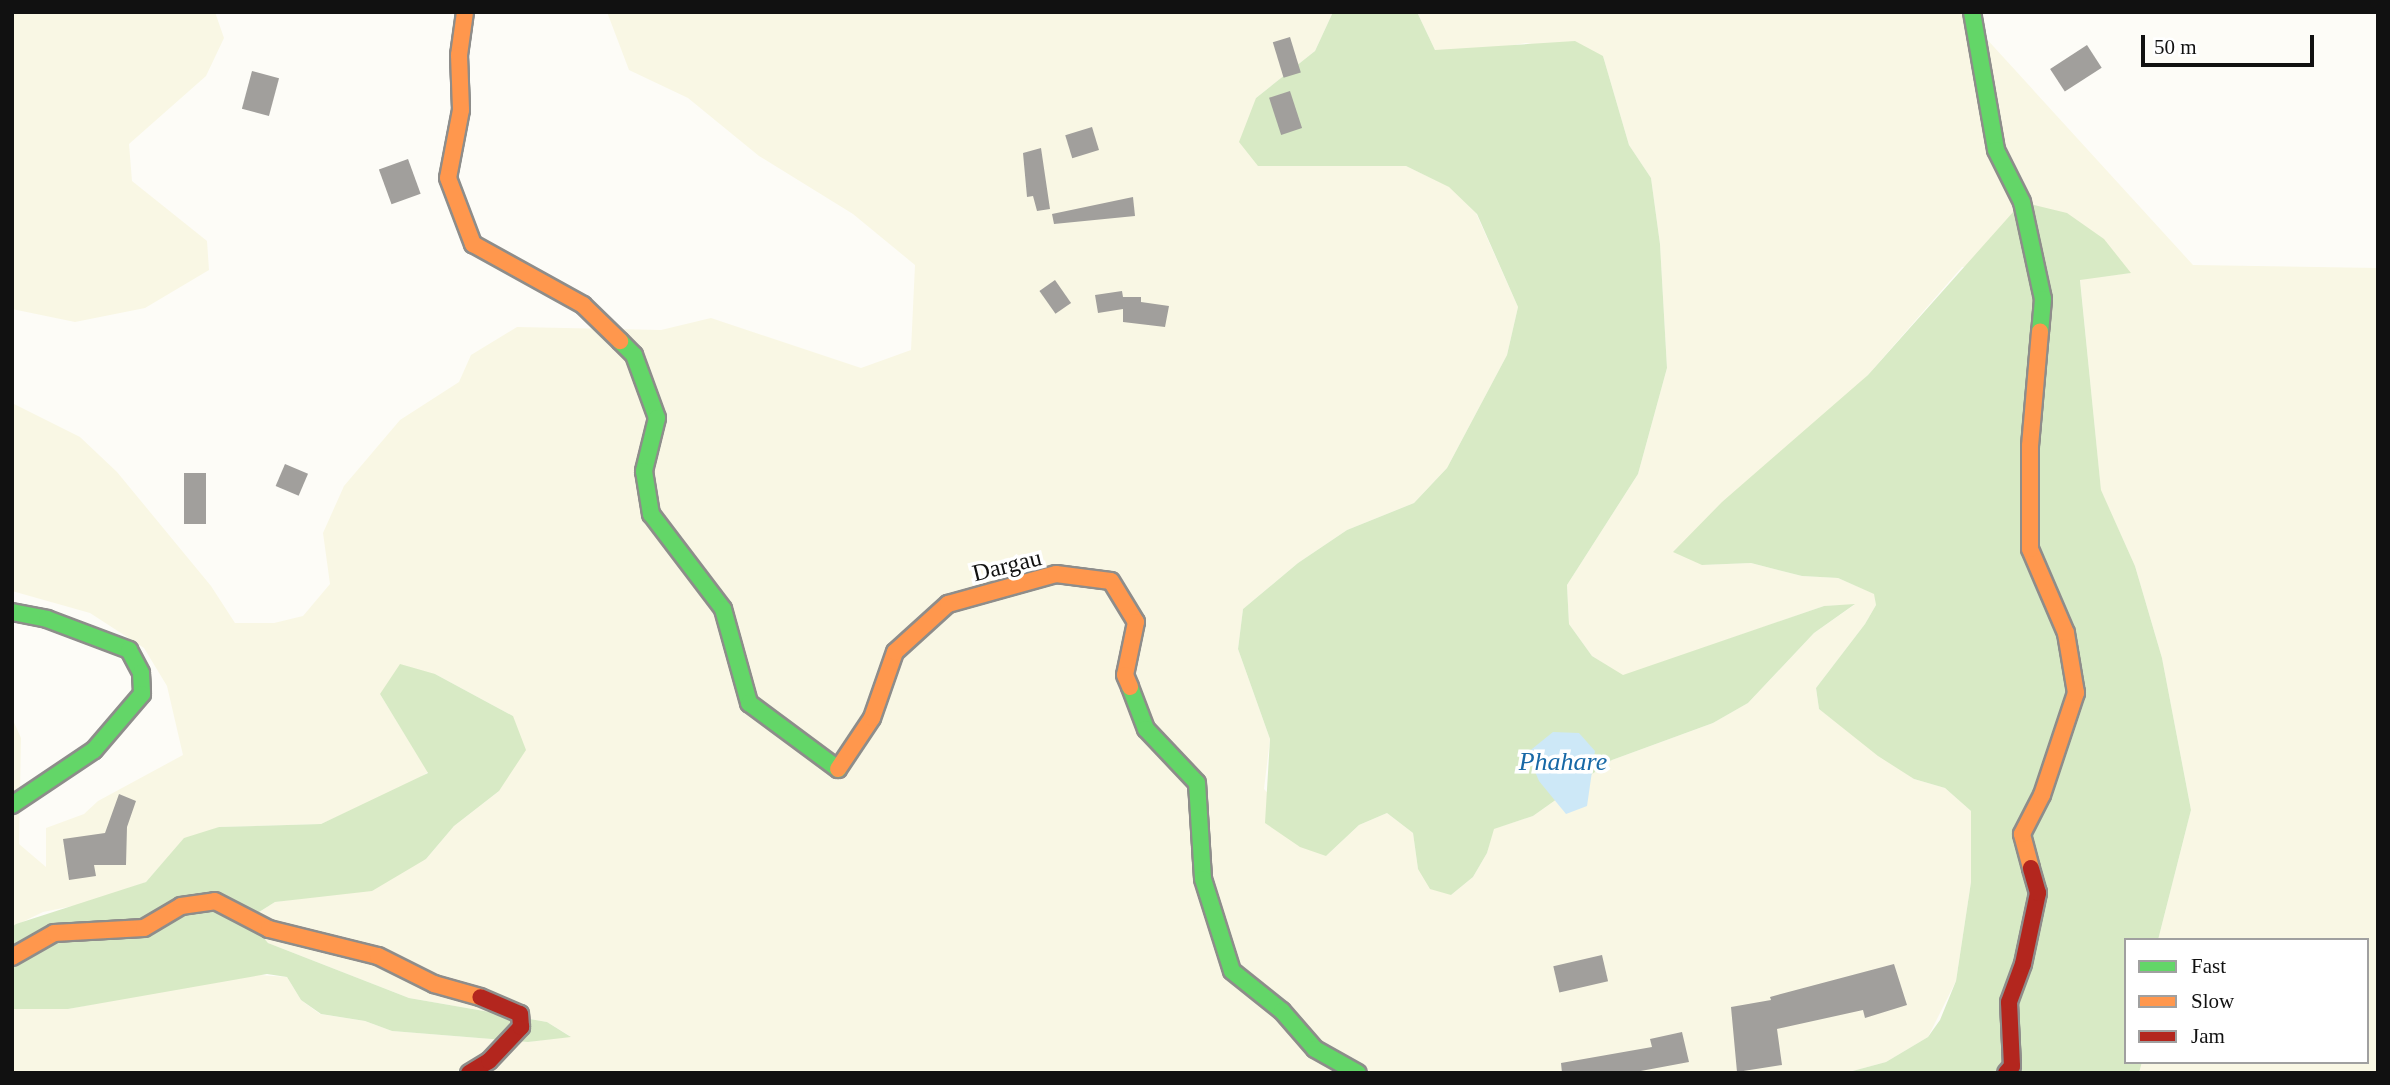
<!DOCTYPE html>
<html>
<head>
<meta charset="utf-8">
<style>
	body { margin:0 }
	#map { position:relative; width:2390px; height:1085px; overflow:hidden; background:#fdfcf7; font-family:Georgia,serif }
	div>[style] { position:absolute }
	.farmland>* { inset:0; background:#f9f7e4 }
	.forest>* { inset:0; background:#d8eac5 }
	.water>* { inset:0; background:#cde8f7 }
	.building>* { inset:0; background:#a19f9c; transform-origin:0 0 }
	.roads { filter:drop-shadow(2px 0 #8e8d8b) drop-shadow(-2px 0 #8e8d8b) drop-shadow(0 2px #8e8d8b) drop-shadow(0 -2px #8e8d8b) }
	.fast>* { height:16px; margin:-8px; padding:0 8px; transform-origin:8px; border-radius:8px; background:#63d668 }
	.slow>* { height:16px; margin:-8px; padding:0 8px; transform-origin:8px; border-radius:8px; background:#ff974d }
	.jam>* { height:16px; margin:-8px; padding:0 8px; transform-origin:8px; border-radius:8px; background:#b3261e }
	span { translate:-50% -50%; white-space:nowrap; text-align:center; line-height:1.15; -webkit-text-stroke:7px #fff; paint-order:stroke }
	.street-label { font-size:24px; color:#111 }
	.water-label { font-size:26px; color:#1768a6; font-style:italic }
	.frame { position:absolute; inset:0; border:14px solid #111; pointer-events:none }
	.legend { position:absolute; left:2124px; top:938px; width:245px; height:126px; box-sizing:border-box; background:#fff; border:2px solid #a0a0a0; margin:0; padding:9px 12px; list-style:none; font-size:21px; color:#111 }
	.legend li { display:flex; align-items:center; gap:14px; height:35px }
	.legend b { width:35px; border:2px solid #a0a0a0 }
	.scale { position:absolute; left:2141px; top:35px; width:173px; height:32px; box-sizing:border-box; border:4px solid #111; border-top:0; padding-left:9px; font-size:21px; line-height:24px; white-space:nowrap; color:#111; -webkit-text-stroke:5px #fff; paint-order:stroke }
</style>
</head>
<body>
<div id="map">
	<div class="farmland">
		<div style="clip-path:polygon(12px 12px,215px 12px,224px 38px,206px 76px,129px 144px,132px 181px,207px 241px,209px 270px,145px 308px,75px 322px,12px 309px)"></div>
		<div style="clip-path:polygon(607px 12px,1333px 12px,1315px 51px,1256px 98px,1259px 166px,1406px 166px,1450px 187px,1476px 213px,1518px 307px,1507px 355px,1447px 468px,1414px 503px,1347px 530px,1298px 563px,1243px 609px,1238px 649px,1270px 739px,1264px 789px,1326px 856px,1359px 825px,1387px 813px,1413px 833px,1418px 869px,1451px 895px,1473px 877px,1487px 853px,1493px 829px,1533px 816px,1612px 760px,1713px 723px,1748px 703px,1814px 633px,1854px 605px,1824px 606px,1623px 676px,1592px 656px,1569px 624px,1567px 585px,1638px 474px,1667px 368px,1660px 244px,1651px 178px,1629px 145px,1603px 56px,1526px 43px,1487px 50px,1435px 50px,1417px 12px,1962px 12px,2193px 265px,2378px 268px,2378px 1073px,2139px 1073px,2142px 1062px,2367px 1062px,2367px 940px,2158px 940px,2191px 810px,2162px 658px,2135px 566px,2101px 491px,2080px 279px,2130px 273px,1962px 267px,1868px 375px,1822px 419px,1702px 565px,1751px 563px,1802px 576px,1838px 578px,1875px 594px,1876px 605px,1865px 624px,1816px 688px,1819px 709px,1914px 779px,1945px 788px,1971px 811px,1971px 882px,1956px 981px,1928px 1037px,1886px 1062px,1845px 1073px,12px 1073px,12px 1009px,68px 1009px,247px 974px,287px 977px,301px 1000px,320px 1014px,365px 1021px,392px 1031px,528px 1042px,570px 1036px,547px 1022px,409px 998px,268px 943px,247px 920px,275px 902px,317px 896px,426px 859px,454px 826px,499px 791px,513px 716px,435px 674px,380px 694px,428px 772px,415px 781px,321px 824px,219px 827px,161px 865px,146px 882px,88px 903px,43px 912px,12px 927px,12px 718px,21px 738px,19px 844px,46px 867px,46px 828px,84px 814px,98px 801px,183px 755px,167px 686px,144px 648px,90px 613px,12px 591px,12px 403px,80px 437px,117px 472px,211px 586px,235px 623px,274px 623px,303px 616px,330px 584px,323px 533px,344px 486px,400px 420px,459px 382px,471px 355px,517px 327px,661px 330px,711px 318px,861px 368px,911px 350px,915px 265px,853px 214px,759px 156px,688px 98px,629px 70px)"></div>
	</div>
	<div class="forest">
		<div style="clip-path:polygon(1333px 12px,1417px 12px,1435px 50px,1575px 41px,1603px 56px,1629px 145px,1651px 178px,1660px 244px,1667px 368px,1638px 474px,1567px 585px,1569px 624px,1592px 656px,1623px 675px,1824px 606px,1855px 604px,1814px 633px,1748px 703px,1713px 723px,1612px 760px,1533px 816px,1494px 829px,1487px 853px,1473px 877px,1451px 895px,1430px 889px,1418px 869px,1413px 833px,1387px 813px,1359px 825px,1326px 856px,1300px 847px,1265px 823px,1270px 739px,1238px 649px,1243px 609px,1298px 563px,1347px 530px,1414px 503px,1447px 468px,1507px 355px,1518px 307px,1477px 214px,1449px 187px,1406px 166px,1258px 166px,1239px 142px,1256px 98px,1315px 51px)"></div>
		<div style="clip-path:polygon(2022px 202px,2067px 213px,2104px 239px,2131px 273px,2080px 280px,2101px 490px,2135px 566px,2162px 658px,2191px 810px,2158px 940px,2126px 940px,2126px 1062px,2142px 1062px,2139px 1073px,1845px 1073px,1886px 1062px,1928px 1037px,1940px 1020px,1956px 981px,1971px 882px,1971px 811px,1945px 788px,1914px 779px,1878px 756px,1819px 709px,1816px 688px,1865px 624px,1876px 605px,1874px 594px,1838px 578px,1802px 576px,1751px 563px,1702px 565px,1673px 552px,1722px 502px,1868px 375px)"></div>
		<div style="clip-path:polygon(400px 664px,435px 674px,513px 716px,526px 750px,499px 791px,454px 826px,426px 859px,372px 891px,275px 902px,248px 919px,268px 943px,409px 998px,547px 1022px,571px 1037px,528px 1042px,392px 1031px,365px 1021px,321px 1014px,301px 1000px,287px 977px,267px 974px,68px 1009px,12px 1009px,12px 927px,16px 924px,146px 882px,184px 838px,219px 827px,321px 824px,428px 773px,380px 694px)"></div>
	</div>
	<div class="water">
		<div style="clip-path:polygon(1553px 732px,1579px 733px,1595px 751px,1587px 806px,1566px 814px,1539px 781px,1527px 753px)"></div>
	</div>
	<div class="building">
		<div style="left:1290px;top:37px;width:37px;height:18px;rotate:73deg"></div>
		<div style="left:2087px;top:45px;width:27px;height:44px;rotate:57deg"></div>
		<div style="left:252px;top:71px;width:28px;height:39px;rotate:15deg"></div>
		<div style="left:1290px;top:91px;width:39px;height:22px;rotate:72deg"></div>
		<div style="left:1092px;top:127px;width:24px;height:28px;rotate:73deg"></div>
		<div style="clip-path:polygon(1041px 148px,1050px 209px,1037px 211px,1033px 196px,1027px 197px,1023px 153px)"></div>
		<div style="left:408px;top:159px;width:37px;height:31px;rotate:70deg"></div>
		<div style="clip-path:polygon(1133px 197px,1135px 216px,1054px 224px,1052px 214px)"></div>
		<div style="left:1055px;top:280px;width:28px;height:19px;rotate:55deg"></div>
		<div style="clip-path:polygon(1122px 291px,1123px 297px,1141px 297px,1141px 302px,1169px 306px,1165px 327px,1123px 322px,1123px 309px,1098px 313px,1095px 295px)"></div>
		<div style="left:285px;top:464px;width:25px;height:24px;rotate:23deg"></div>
		<div style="left:184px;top:473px;width:22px;height:51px"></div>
		<div style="clip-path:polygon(119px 794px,136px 801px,127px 827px,126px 865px,94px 865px,96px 876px,69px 880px,63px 839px,105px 833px)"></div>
		<div style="left:1602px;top:955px;width:27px;height:50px;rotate:77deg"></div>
		<div style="clip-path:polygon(1894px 964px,1907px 1005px,1865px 1018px,1863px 1010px,1777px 1029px,1782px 1065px,1737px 1072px,1731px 1007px,1771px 1000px,1770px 997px)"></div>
		<div style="clip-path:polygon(1682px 1032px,1689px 1062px,1630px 1073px,1562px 1073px,1561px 1063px,1652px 1047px,1650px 1039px)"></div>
	</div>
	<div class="roads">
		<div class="fast">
			<div style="left:1972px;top:12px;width:140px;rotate:80.1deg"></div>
			<div style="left:1996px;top:150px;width:58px;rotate:63.4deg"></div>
			<div style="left:2022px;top:202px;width:99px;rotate:77.8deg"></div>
			<div style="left:2043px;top:299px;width:32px;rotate:95deg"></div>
			<div style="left:620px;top:341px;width:20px;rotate:45deg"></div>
			<div style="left:634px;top:355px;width:67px;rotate:69.9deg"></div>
			<div style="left:657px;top:418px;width:55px;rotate:103.8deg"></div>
			<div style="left:644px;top:471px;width:44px;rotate:80.8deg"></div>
			<div style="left:651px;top:514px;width:119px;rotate:52.8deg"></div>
			<div style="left:723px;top:609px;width:98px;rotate:74.5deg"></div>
			<div style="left:749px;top:703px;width:111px;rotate:36.6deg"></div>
			<div style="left:12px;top:612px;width:36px;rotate:11deg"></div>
			<div style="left:47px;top:619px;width:88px;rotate:20.7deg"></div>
			<div style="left:129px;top:650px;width:26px;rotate:62deg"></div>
			<div style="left:141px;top:673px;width:21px;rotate:87deg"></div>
			<div style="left:142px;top:694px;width:74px;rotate:130.6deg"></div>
			<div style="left:94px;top:750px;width:99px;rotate:146.1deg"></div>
			<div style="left:1130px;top:687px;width:45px;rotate:69.1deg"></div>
			<div style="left:1146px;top:729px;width:74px;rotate:46.6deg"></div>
			<div style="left:1197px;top:783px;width:96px;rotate:86.4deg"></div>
			<div style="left:1203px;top:879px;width:96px;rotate:72.5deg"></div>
			<div style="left:1232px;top:971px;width:64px;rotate:38.7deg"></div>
			<div style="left:1282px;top:1011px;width:50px;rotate:49deg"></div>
			<div style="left:1315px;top:1049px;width:49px;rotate:29.2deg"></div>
		</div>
		<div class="slow">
			<div style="left:465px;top:12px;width:43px;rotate:97.9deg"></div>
			<div style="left:459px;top:55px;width:55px;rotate:87.9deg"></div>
			<div style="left:461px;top:110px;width:69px;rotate:100.8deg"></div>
			<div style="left:448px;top:178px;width:71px;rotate:69.3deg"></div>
			<div style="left:473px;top:244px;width:126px;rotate:29deg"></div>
			<div style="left:583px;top:305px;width:52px;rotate:44.2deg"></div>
			<div style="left:838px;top:769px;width:61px;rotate:-56.3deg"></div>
			<div style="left:872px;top:718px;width:70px;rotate:-70.8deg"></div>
			<div style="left:895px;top:652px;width:72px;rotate:-42.2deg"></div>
			<div style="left:948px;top:604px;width:112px;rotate:-15.5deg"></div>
			<div style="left:1056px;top:574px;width:55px;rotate:7.3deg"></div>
			<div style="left:1111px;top:581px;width:48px;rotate:58.6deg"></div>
			<div style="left:1136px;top:622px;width:54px;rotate:101.7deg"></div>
			<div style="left:1125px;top:675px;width:13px;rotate:67deg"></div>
			<div style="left:2031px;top:868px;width:35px;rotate:-105deg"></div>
			<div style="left:2022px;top:834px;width:44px;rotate:-62.9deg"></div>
			<div style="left:2042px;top:795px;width:108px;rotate:-71.6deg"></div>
			<div style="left:2076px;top:693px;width:61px;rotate:-99.5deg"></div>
			<div style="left:2066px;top:633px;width:91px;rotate:-113.2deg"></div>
			<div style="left:2030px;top:549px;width:103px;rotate:-90deg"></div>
			<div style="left:2030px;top:446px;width:115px;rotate:-85deg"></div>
			<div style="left:12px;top:957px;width:48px;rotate:-29.7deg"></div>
			<div style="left:54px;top:933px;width:90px;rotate:-3.2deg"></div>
			<div style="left:144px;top:928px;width:43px;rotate:-30.7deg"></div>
			<div style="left:181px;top:906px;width:34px;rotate:-8deg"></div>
			<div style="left:215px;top:901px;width:61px;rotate:27.4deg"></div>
			<div style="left:269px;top:929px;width:112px;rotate:13.9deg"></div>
			<div style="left:378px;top:956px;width:63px;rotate:26.6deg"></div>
			<div style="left:434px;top:984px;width:48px;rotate:15.8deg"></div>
		</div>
		<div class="jam">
			<div style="left:469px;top:1073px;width:23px;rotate:-31deg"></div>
			<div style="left:489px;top:1061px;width:47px;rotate:-46.7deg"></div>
			<div style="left:521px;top:1027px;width:13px;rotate:-94deg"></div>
			<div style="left:520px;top:1014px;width:43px;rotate:-157deg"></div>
			<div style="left:2006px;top:1073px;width:9px;rotate:-49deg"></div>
			<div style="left:2012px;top:1066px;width:64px;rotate:-92.7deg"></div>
			<div style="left:2009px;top:1002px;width:40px;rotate:-69.8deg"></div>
			<div style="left:2023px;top:964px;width:73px;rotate:-78.1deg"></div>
			<div style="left:2038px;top:893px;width:26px;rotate:-106deg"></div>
		</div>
	</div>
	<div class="street-label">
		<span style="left:1007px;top:566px;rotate:-14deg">Dargau</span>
	</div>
	<div class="water-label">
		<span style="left:1563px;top:762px">Phahare</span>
	</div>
	<div class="frame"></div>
	<ul class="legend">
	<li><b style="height:9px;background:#63d668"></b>Fast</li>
	<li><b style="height:9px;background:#ff974d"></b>Slow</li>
	<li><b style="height:9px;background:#b3261e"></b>Jam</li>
	</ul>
	<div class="scale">50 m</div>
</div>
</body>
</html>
